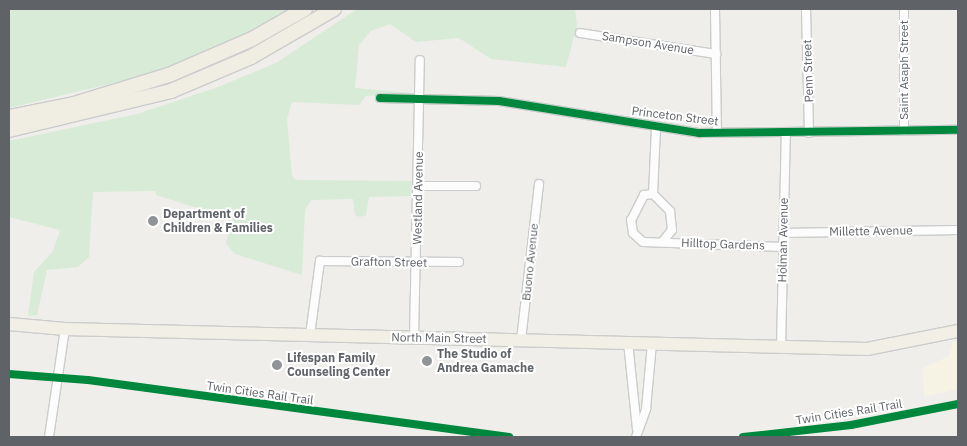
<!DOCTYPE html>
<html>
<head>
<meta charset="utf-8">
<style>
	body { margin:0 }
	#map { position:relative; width:967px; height:446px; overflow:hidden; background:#efeeea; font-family:"IBM Plex Sans",sans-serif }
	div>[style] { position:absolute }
	.commercial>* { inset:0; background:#f7f3e4 }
	.green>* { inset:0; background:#d8ebd6 }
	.roads { filter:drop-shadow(1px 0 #cbcccc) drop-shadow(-1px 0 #cbcccc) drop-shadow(0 1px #cbcccc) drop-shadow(0 -1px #cbcccc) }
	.minor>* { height:8px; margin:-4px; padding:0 4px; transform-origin:4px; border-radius:4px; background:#fdfcfc }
	.trunk>* { height:12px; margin:-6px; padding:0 6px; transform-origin:6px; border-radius:6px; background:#f2f0e6 }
	.motorway>* { height:14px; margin:-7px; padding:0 7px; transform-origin:7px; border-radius:7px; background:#f0ede3 }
	.cycleway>* { height:8px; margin:-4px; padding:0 4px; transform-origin:4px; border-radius:4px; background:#00873e }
	.dots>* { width:14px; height:14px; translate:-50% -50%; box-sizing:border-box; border:2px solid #fff; border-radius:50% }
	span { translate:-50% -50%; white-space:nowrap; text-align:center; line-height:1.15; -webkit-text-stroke:4px #fff; paint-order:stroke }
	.street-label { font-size:12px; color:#5f6368 }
	.poi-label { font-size:12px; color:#5f6368; font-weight:700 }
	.left { translate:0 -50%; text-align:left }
	.frame { position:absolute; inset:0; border:10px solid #5f6368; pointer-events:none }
</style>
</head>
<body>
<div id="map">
	<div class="commercial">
		<div style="clip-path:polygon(958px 341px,958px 389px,924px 397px,923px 368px,949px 356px,953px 342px)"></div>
	</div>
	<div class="green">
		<div style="clip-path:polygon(9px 9px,290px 9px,230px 41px,147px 75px,9px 108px)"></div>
		<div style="clip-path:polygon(357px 9px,575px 9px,577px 25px,566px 67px,491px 59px,459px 38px,416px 42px,390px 24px,371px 31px,359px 45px,355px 88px,412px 93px,366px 96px,359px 105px,292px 102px,287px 119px,292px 176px,296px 180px,412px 181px,412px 196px,369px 197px,366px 215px,360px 217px,355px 215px,353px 199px,311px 200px,305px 210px,302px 275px,235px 254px,226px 244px,231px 220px,226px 217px,156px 195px,155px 191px,93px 192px,89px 257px,78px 267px,47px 270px,37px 315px,28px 316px,34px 272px,53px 251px,60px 230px,9px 217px,9px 141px,137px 114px,218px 87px,276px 63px)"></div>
	</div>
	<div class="roads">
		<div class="minor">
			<div style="left:715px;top:9px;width:124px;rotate:89.1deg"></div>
			<div style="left:806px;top:9px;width:124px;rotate:88.6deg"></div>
			<div style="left:580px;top:33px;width:138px;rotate:8.8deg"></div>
			<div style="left:380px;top:98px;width:119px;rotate:1.4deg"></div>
			<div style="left:499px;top:101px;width:203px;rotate:9.1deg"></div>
			<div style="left:699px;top:133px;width:259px;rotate:-0.7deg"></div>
			<div style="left:904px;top:131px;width:122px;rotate:-90deg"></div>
			<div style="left:418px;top:186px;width:58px"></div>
			<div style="left:653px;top:194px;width:67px;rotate:-87.4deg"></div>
			<div style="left:783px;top:233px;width:175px;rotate:-1deg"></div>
			<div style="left:663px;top:241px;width:14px;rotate:-51deg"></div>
			<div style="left:672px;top:230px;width:19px;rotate:-96deg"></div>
			<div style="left:670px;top:211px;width:24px;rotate:-135deg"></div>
			<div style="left:653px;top:194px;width:9px;rotate:174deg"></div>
			<div style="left:644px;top:195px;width:28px;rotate:117deg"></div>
			<div style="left:631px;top:220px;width:13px;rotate:81deg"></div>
			<div style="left:633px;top:233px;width:13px;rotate:42deg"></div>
			<div style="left:643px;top:242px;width:140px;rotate:2deg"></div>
			<div style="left:310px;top:335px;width:75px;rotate:-82.3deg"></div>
			<div style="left:320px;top:261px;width:139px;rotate:0.4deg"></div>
			<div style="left:414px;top:337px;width:277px;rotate:-88.8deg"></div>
			<div style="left:521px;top:340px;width:157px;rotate:-83.4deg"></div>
			<div style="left:628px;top:342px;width:87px;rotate:84.1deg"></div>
			<div style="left:781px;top:347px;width:213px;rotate:-88.7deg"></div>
			<div style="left:49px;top:437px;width:109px;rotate:-81.6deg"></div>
			<div style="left:636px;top:437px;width:30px;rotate:-70deg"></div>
			<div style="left:646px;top:409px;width:66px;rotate:-84.8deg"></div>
		</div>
		<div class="trunk">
			<div style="left:9px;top:324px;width:56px;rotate:5.1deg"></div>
			<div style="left:65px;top:329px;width:802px;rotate:1.43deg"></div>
			<div style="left:867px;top:349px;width:93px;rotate:-11.2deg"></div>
		</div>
		<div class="motorway">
			<div style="left:9px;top:117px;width:66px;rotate:-11.3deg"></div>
			<div style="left:74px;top:104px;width:99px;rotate:-17deg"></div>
			<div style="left:169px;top:75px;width:90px;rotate:-23.4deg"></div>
			<div style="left:252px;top:39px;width:61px;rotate:-29.5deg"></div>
			<div style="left:9px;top:130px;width:167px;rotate:-13.5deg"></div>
			<div style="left:171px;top:91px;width:87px;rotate:-23deg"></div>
			<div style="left:251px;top:57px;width:96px;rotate:-30deg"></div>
		</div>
	</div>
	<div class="cycleway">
		<div style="left:380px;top:98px;width:119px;rotate:1.4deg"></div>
		<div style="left:499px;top:101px;width:203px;rotate:9.1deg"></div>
		<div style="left:699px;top:133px;width:259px;rotate:-0.7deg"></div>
		<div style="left:9px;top:374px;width:79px;rotate:4.3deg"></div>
		<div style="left:88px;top:380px;width:425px;rotate:7.7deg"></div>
		<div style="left:743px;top:437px;width:109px;rotate:-6.3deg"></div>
		<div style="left:851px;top:425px;width:109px;rotate:-11.1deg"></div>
	</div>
	<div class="dots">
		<div style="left:153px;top:221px;background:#919496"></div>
		<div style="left:427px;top:361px;background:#919496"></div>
		<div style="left:277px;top:365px;background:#919496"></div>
	</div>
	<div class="street-label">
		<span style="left:648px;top:43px;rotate:9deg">Sampson Avenue</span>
		<span style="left:904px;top:70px;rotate:-90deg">Saint Asaph Street</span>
		<span style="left:808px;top:71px;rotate:-92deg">Penn Street</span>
		<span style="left:675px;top:116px;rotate:7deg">Princeton Street</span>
		<span style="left:418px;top:198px;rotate:-89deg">Westland Avenue</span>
		<span style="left:871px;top:231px;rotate:-1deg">Millette Avenue</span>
		<span style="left:783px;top:240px;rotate:-89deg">Holman Avenue</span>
		<span style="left:723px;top:244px;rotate:2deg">Hilltop Gardens</span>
		<span style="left:389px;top:262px;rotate:1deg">Grafton Street</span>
		<span style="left:530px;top:262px;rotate:-84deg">Buono Avenue</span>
		<span style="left:439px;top:338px;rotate:1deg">North Main Street</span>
		<span style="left:260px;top:393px;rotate:8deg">Twin Cities Rail Trail</span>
		<span style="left:849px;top:412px;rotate:-9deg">Twin Cities Rail Trail</span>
	</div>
	<div class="poi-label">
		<span class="left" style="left:163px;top:221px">Department of<br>Children &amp; Families</span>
		<span class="left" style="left:437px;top:361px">The Studio of<br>Andrea Gamache</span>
		<span class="left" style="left:287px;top:365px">Lifespan Family<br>Counseling Center</span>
	</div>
	<div class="frame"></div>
</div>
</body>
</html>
